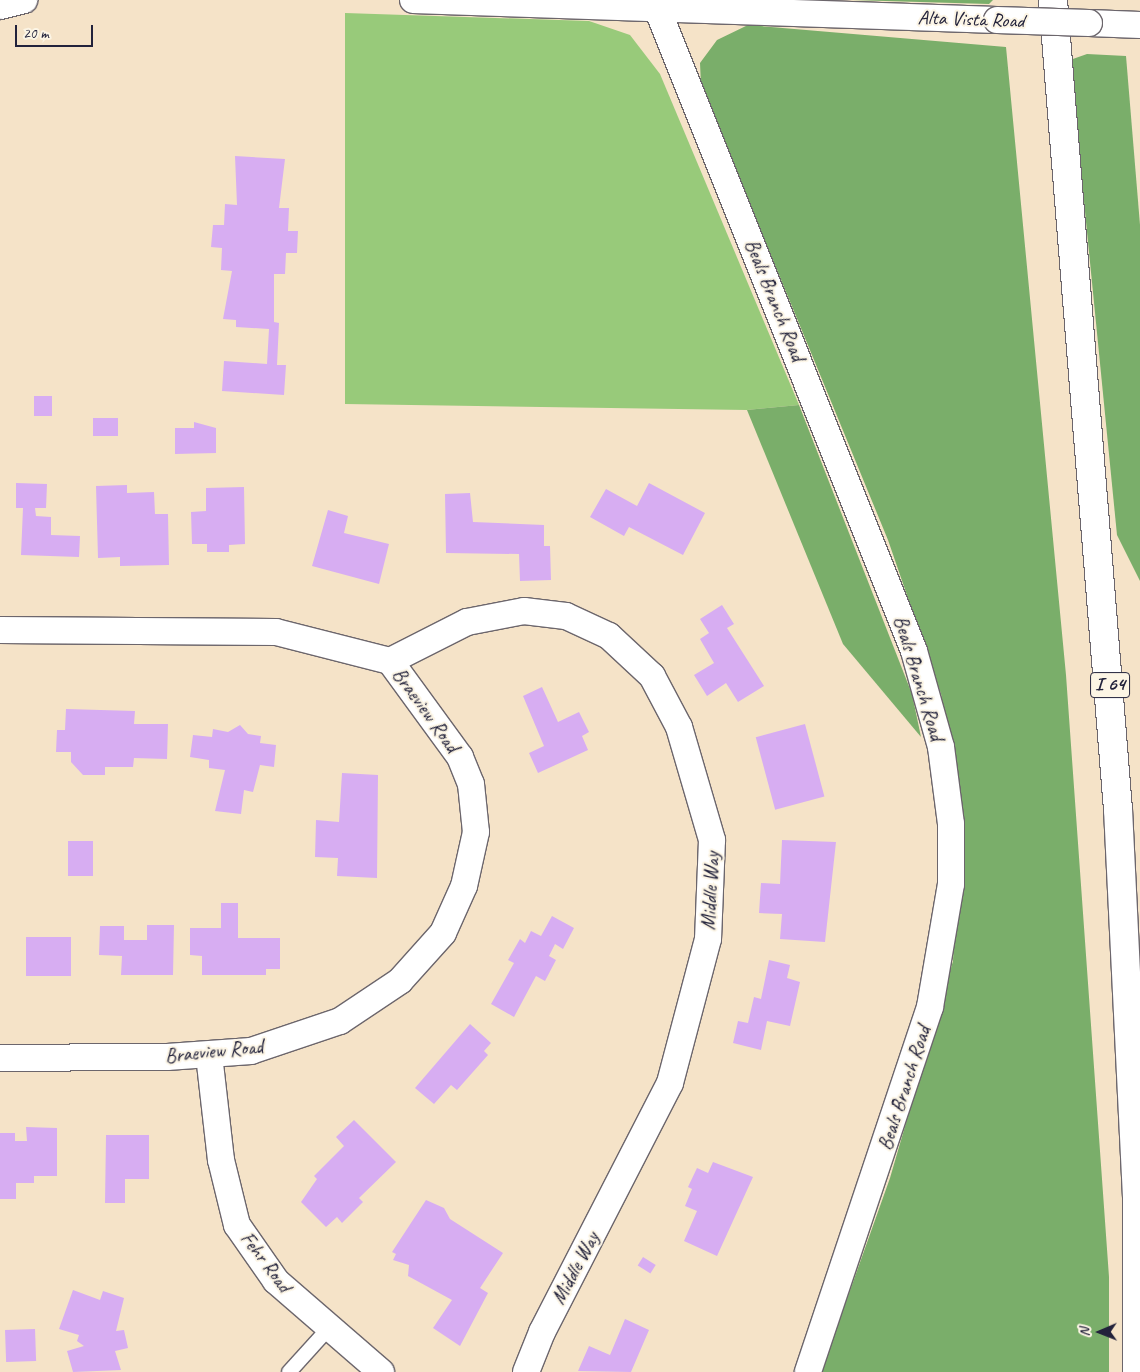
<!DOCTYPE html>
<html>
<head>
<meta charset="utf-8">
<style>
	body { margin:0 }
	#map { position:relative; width:1140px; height:1372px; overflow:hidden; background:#f5e3c8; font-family:Caveat,sans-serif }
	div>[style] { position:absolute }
	.green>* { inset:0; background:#98ca7a }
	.forest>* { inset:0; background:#7aae6a }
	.building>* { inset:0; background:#d7adf2; transform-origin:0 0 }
	.roads { filter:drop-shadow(1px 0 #6c666c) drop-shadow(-1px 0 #6c666c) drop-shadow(0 1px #6c666c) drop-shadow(0 -1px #6c666c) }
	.lane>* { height:14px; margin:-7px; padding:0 7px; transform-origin:7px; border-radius:7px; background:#fff }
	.street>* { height:26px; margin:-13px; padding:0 13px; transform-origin:13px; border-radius:13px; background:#fff }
	.highway>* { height:28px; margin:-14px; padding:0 14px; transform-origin:14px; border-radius:14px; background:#fff }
	.bridges { filter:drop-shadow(1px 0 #6c666c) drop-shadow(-1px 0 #6c666c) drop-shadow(0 1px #6c666c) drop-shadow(0 -1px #6c666c) }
	.street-bridge>* { height:26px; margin:-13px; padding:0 13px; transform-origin:13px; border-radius:13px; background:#fff }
	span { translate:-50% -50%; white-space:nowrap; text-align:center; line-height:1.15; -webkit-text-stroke:4px #fcf5e5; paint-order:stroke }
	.shield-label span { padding:1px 4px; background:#fcf5e5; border:1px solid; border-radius:4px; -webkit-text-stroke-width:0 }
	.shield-label { font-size:19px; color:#22223b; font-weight:700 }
	.street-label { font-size:20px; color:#22223b }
	.north { position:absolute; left:1075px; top:1307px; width:50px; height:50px; -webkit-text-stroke:4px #fcf5e5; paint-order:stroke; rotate:269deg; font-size:14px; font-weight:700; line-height:20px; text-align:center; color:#22223b }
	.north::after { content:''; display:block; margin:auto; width:18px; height:22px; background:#22223b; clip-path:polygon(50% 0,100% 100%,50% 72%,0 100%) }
	.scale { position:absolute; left:15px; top:25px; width:78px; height:22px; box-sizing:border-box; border:2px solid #22223b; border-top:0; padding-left:6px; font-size:15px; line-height:18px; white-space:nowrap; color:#22223b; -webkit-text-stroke:4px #fcf5e5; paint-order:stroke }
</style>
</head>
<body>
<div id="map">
	<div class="green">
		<div style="clip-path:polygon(345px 13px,589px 21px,630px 35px,660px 74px,799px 405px,747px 410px,345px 404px)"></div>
	</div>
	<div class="forest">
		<div style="clip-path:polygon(851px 0,993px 0,989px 4px)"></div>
		<div style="clip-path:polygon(748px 25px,1006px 47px,1066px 675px,1109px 1277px,1109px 1372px,821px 1372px,890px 1178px,953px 961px,960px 793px,941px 694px,888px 540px,701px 85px,700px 63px,717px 40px)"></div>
		<div style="clip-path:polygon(1087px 54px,1126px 56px,1140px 225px,1140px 581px,1117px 535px,1070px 60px)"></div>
		<div style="clip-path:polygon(799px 405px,912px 694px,921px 737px,843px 644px,747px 410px)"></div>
	</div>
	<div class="building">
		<div style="clip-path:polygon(235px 156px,285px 159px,279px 208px,289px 208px,288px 231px,298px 231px,297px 253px,286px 253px,285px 274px,274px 274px,274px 322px,279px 323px,277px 365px,286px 365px,284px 395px,222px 391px,224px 361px,267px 364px,269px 329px,236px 327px,236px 320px,223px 319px,232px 271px,221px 270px,222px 248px,211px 247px,213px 225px,224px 225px,225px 204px,237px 205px)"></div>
		<div style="left:34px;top:396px;width:18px;height:20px"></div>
		<div style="left:93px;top:418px;width:25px;height:18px"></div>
		<div style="clip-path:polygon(194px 422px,216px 428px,216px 453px,175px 454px,175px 428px,194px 428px)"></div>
		<div style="clip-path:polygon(16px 483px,47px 484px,46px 508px,35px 508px,36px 516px,51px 517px,51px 535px,80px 536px,79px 557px,21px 555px,23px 508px,16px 508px)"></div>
		<div style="clip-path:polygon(649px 483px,705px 513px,683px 555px,629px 527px,624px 536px,590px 517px,606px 489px,637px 506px)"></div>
		<div style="clip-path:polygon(127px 485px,127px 493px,154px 492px,155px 514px,168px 514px,169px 565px,120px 566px,120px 557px,98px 558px,96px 486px)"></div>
		<div style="clip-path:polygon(244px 487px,245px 544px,229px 545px,229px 552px,207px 552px,207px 544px,192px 544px,191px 512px,206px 511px,206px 488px)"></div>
		<div style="clip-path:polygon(470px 493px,473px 522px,544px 525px,544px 546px,550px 546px,551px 580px,520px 581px,519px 554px,446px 553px,445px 494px)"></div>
		<div style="clip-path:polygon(328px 510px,348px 516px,344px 533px,389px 544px,379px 584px,312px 566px)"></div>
		<div style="clip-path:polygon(722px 605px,734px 624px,727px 628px,764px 686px,738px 702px,726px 683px,707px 696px,694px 675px,714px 663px,700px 639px,709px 633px,700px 619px)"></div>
		<div style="clip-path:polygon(542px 687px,558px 722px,579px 712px,589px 732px,582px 736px,588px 750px,538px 773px,529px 753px,544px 746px,523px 696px)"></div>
		<div style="clip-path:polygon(66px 709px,135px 711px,134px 724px,168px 724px,167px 759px,134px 758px,133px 767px,105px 767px,105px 775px,83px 775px,71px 762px,71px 752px,56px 752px,57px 730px,65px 730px)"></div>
		<div style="left:805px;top:724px;width:75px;height:51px;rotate:75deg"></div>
		<div style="clip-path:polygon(240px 725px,248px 734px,261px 736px,260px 743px,276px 745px,274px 767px,260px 765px,253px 792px,244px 790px,241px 814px,215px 811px,225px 770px,209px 768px,209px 760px,190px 757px,193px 735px,212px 737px,213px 729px,228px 732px)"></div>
		<div style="clip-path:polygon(342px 773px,378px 775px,377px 878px,337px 876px,338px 858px,315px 857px,316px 820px,339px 822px)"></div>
		<div style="clip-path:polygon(782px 840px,836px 842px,825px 942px,780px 939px,782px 914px,759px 913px,761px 883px,780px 884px)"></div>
		<div style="left:68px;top:841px;width:25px;height:35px"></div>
		<div style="clip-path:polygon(221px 903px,238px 903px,238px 938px,280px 938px,280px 969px,266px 969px,266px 975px,202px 975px,202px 956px,190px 955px,190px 928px,221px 928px)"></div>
		<div style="clip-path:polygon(552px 916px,574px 928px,563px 949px,555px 944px,549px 956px,556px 960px,545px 981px,536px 976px,514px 1017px,491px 1004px,514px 963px,508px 960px,520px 939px,525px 943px,531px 931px,541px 936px)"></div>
		<div style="clip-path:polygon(147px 925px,174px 925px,173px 975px,121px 975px,122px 956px,99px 955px,100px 926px,124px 926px,124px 940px,147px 940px)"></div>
		<div style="left:26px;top:937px;width:45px;height:39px"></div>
		<div style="clip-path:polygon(769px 960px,790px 965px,787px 978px,800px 982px,790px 1026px,767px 1021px,761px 1050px,733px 1043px,738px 1021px,748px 1023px,754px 997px,761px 999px)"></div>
		<div style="clip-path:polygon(470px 1024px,491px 1043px,484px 1051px,488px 1055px,457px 1090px,451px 1085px,434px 1104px,415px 1088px)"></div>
		<div style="clip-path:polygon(354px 1120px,396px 1162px,359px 1198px,363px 1202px,342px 1223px,337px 1217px,326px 1227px,301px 1202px,317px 1179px,314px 1176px,344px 1146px,336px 1137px)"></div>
		<div style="clip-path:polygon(26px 1127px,57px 1128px,57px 1176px,34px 1176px,34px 1183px,16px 1183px,16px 1199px,0 1199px,0 1133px,15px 1133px,15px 1141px,27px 1141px)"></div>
		<div style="clip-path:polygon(106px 1135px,149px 1135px,149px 1179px,125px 1179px,125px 1203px,105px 1203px)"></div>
		<div style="clip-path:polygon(713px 1162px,753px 1177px,717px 1256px,684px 1241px,697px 1211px,685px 1206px,692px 1189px,688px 1187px,697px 1168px,708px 1173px)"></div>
		<div style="clip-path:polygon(426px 1200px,444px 1208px,450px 1219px,503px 1253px,480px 1288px,488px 1293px,460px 1346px,433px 1328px,452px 1300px,408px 1276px,409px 1265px,393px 1260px,396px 1254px,392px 1252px)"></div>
		<div style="left:643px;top:1257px;width:15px;height:10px;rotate:32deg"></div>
		<div style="clip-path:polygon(73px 1290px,100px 1300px,103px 1291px,124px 1298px,116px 1331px,124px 1330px,128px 1348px,115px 1351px,121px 1370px,73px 1372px,67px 1351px,84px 1346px,77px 1341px,79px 1335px,59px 1329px)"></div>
		<div style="clip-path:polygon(625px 1319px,649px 1330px,631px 1372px,578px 1371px,589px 1346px,610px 1355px)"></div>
		<div style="left:35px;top:1329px;width:32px;height:30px;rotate:88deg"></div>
	</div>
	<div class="roads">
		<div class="lane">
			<div style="left:289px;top:1372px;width:58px;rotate:-47.8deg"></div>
		</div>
		<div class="street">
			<div style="left:413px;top:0;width:584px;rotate:1.96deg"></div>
			<div style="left:0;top:6px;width:25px;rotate:-14deg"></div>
			<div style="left:657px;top:8px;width:692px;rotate:68.21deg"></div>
			<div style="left:914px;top:651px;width:100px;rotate:74.3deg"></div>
			<div style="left:941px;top:747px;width:78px;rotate:82.6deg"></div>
			<div style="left:951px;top:824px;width:60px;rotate:90deg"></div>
			<div style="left:951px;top:884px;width:125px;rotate:99.7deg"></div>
			<div style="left:930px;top:1007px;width:385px;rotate:108.5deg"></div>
			<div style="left:1089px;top:23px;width:51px;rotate:2.2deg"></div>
			<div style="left:0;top:630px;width:276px;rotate:0.4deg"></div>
			<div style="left:276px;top:632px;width:118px;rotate:14.3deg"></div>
			<div style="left:390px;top:661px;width:119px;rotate:53.9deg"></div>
			<div style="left:460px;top:757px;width:29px;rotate:68deg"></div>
			<div style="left:471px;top:784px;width:48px;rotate:84.1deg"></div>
			<div style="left:476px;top:832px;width:55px;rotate:102.5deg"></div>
			<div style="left:464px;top:886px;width:51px;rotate:114.1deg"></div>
			<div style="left:443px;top:933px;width:64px;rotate:131.9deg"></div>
			<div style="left:400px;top:981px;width:72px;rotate:146.3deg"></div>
			<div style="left:340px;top:1021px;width:94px;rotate:161.4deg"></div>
			<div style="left:251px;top:1051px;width:84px;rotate:175.9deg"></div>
			<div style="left:167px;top:1057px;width:167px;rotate:179.7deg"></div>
			<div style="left:390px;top:661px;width:86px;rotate:-26.9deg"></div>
			<div style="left:467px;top:622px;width:58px;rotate:-10.9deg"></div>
			<div style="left:524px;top:611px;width:42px;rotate:6.8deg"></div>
			<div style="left:566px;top:616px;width:47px;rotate:24.9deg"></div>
			<div style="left:609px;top:636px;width:59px;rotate:42.9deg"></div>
			<div style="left:652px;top:676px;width:58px;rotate:62.1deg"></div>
			<div style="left:679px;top:727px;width:118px;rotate:73.7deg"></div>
			<div style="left:712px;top:840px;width:99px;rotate:92.3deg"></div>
			<div style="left:708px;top:939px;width:149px;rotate:104.8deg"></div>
			<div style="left:670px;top:1083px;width:280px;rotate:117.2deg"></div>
			<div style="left:542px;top:1332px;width:43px;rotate:111.8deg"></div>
			<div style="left:209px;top:1055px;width:106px;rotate:83.5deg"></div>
			<div style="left:221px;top:1160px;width:67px;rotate:76.2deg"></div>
			<div style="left:237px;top:1225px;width:68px;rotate:55.1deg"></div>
			<div style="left:276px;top:1281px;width:139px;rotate:40.9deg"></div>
		</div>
		<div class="highway">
			<div style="left:1053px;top:0;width:812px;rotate:85.41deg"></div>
			<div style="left:1118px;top:809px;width:389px;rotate:87.2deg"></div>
			<div style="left:1137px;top:1198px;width:174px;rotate:90deg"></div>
		</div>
	</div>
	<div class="bridges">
		<div class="street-bridge">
			<div style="left:997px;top:20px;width:92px;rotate:1.9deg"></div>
		</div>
	</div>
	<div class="shield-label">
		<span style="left:1110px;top:685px">I 64</span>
	</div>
	<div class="street-label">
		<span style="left:971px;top:19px;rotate:2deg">Alta Vista Road</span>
		<span style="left:775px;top:300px;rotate:68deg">Beals Branch Road</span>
		<span style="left:919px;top:678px;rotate:73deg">Beals Branch Road</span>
		<span style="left:426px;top:710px;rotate:54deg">Braeview Road</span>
		<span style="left:710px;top:891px;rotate:-87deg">Middle Way</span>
		<span style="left:214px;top:1051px;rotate:-6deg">Braeview Road</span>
		<span style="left:904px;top:1088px;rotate:-72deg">Beals Branch Road</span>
		<span style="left:266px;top:1262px;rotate:52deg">Fehr Road</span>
		<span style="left:575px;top:1268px;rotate:-62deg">Middle Way</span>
	</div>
	<div class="north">N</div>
	<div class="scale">20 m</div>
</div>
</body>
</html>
